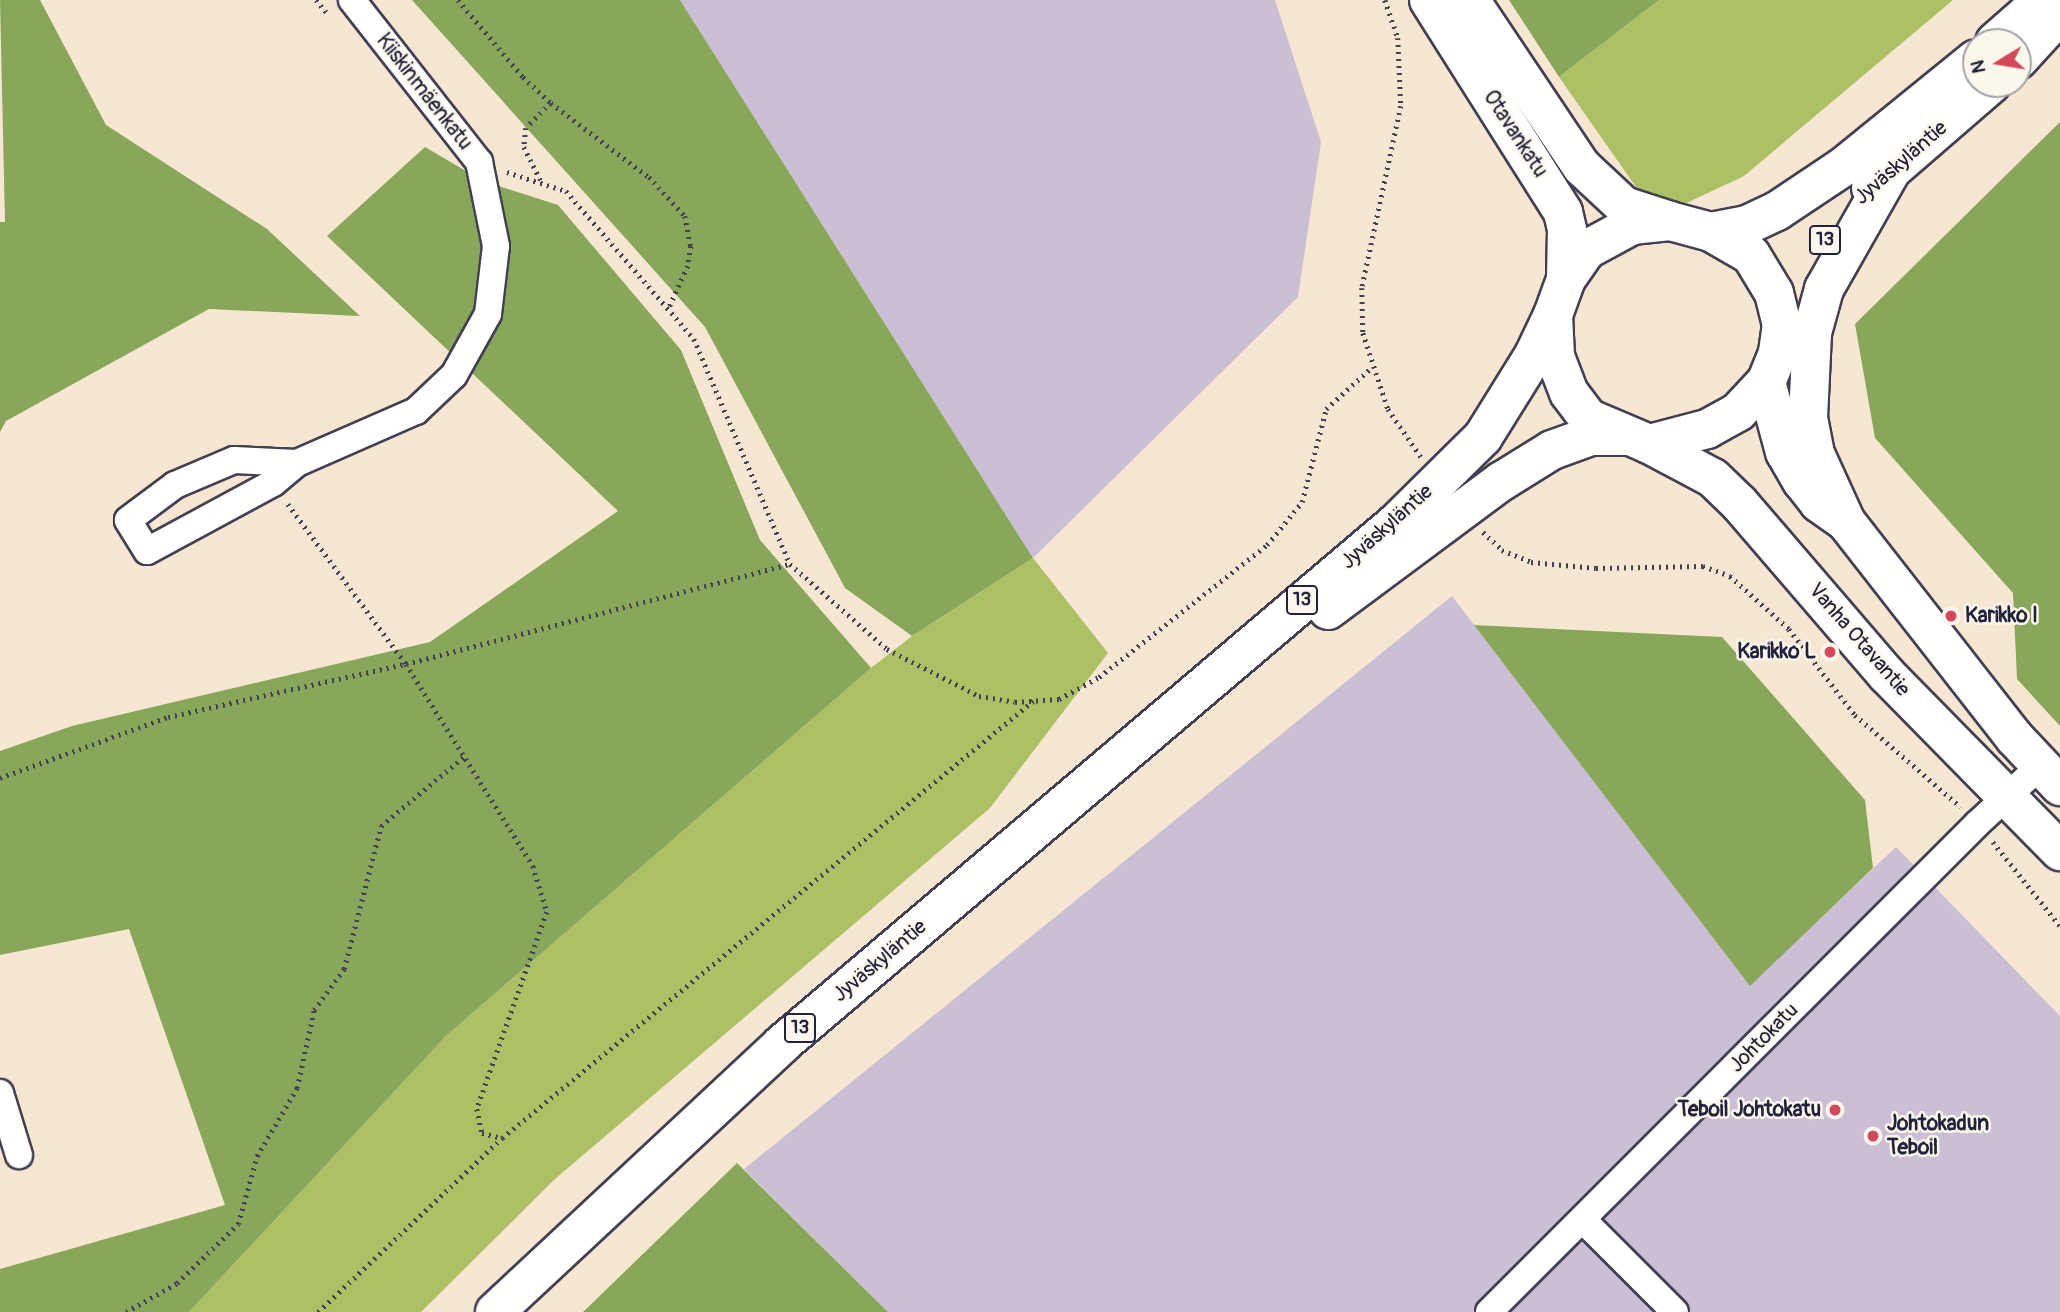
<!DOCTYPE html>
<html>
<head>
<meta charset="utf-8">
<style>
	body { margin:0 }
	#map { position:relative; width:2060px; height:1312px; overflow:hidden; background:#f7e7d2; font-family:Pangolin,sans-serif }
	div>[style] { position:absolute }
	.industrial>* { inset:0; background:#cbbfd5 }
	.green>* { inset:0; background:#acc165 }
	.forest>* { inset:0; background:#89a75a }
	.path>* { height:4.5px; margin-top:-2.25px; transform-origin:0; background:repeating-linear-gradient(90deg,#424052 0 2px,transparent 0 7px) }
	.roads { filter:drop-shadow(2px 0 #424052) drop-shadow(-2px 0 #424052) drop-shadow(0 2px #424052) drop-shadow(0 -2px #424052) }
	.minor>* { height:26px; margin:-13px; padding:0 13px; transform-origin:13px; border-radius:13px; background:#fff }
	.secondary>* { height:38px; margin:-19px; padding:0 19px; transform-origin:19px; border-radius:19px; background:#fff }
	.trunk>* { height:38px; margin:-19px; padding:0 19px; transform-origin:19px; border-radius:19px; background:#fff }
	.dots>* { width:19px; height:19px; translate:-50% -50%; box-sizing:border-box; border:4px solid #fbf7ec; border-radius:50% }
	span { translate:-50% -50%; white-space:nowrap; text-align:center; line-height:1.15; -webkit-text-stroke:5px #fbf7ec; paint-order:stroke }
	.shield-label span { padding:2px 5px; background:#fbf7ec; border:2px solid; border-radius:5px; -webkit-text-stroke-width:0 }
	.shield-label { font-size:19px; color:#22223b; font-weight:700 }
	.street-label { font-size:21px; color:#22223b }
	.poi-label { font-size:21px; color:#22223b; font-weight:700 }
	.left { translate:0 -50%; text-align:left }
	.right { translate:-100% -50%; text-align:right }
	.north { position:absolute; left:1962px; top:28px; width:70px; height:70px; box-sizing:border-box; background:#fbf7ec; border:2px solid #a4a2a5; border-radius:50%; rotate:259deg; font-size:19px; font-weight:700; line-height:28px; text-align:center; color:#22223b }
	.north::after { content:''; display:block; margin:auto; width:24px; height:32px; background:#d1495b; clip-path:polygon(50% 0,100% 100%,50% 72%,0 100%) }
</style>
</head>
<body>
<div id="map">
	<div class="industrial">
		<div style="clip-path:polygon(680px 0,1275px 0,1321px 142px,1298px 297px,1033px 558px)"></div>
		<div style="clip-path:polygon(1452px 596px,1750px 985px,1896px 847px,2060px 1016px,2060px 1312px,888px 1312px,744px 1169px)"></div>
	</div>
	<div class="green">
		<div style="clip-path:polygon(1659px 0,1953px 0,1744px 176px,1657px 217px,1559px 77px)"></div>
		<div style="clip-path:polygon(1033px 558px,1108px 653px,990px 808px,555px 1179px,421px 1312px,189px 1312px,446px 1036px,871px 668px,912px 636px)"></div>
	</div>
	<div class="forest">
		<div style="clip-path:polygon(0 0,40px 0,106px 125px,267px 229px,360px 316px,209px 309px,6px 421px,0 432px,0 222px,5px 222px)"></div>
		<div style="clip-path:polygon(412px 0,680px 0,1033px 558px,912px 636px,845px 588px,705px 327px)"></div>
		<div style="clip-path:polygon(1509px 0,1659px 0,1559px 77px)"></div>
		<div style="clip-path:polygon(2060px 122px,2060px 726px,2017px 679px,2013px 593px,1875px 438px,1855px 324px)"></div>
		<div style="clip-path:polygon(425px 147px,483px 181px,558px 205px,681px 350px,760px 540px,871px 668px,446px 1036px,189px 1312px,0 1312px,0 1269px,225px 1205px,129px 929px,0 955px,0 751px,72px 726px,430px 642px,618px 511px,327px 236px)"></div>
		<div style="clip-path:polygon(1474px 625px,1722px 637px,1865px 800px,1873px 868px,1750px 986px)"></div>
		<div style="clip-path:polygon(737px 1163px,888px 1312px,583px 1312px)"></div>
	</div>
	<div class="path">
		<div style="left:316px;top:0;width:20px;rotate:49deg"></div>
		<div style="left:458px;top:0;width:101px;rotate:49.8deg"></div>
		<div style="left:523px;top:77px;width:38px;rotate:43deg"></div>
		<div style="left:551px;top:103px;width:35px;rotate:135deg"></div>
		<div style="left:526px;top:128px;width:19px;rotate:96deg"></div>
		<div style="left:524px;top:147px;width:40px;rotate:63.4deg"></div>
		<div style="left:1385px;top:0;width:40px;rotate:71.1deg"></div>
		<div style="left:1398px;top:38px;width:68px;rotate:87.5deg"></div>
		<div style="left:1401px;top:106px;width:186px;rotate:102.1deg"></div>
		<div style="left:1362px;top:288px;width:45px;rotate:88.7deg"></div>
		<div style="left:1363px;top:333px;width:80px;rotate:71.8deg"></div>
		<div style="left:1388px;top:409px;width:58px;rotate:55.5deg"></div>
		<div style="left:551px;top:103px;width:123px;rotate:37.1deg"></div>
		<div style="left:649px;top:177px;width:53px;rotate:47.3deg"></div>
		<div style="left:685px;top:216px;width:31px;rotate:79deg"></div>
		<div style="left:691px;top:246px;width:20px;rotate:99deg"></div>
		<div style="left:688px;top:266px;width:48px;rotate:114.4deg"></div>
		<div style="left:507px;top:172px;width:62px;rotate:17.9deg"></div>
		<div style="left:566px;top:191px;width:196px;rotate:49.1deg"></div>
		<div style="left:694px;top:339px;width:245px;rotate:66.9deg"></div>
		<div style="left:790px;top:564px;width:129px;rotate:41.2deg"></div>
		<div style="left:887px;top:649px;width:103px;rotate:27.1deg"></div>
		<div style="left:979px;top:696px;width:36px;rotate:9deg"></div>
		<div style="left:1015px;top:702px;width:44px;rotate:-3.9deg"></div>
		<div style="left:1059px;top:699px;width:46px;rotate:-28.8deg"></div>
		<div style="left:1099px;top:677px;width:214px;rotate:-38.2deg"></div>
		<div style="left:1267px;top:545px;width:55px;rotate:-50.9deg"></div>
		<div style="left:1302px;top:502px;width:96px;rotate:-75.5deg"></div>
		<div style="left:1326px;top:409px;width:61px;rotate:-42.3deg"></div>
		<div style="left:288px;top:504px;width:199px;rotate:53.6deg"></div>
		<div style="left:406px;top:664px;width:239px;rotate:57.8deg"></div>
		<div style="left:533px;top:866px;width:48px;rotate:73.1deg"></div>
		<div style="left:547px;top:912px;width:209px;rotate:109.6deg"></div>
		<div style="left:477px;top:1109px;width:25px;rotate:78deg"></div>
		<div style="left:482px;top:1133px;width:21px;rotate:14deg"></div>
		<div style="left:1483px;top:532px;width:26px;rotate:43deg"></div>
		<div style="left:1502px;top:550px;width:31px;rotate:22deg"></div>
		<div style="left:1531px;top:562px;width:65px;rotate:5.3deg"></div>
		<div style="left:1596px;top:568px;width:107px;rotate:-1.1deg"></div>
		<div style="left:1703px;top:566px;width:29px;rotate:20deg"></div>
		<div style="left:1730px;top:576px;width:79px;rotate:41.9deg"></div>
		<div style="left:1789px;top:629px;width:108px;rotate:52.5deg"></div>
		<div style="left:1855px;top:715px;width:140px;rotate:41deg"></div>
		<div style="left:0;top:778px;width:179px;rotate:-20deg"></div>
		<div style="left:168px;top:717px;width:244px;rotate:-12.6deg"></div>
		<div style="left:406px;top:664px;width:397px;rotate:-14.6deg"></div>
		<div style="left:1993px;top:842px;width:107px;rotate:51.4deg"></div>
		<div style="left:126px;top:1312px;width:59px;rotate:-29.6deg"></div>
		<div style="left:177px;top:1283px;width:85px;rotate:-44deg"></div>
		<div style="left:238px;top:1224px;width:71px;rotate:-74.4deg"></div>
		<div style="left:257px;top:1156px;width:79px;rotate:-59.5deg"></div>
		<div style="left:297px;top:1088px;width:80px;rotate:-77.7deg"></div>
		<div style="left:314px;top:1010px;width:51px;rotate:-53.8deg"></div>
		<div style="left:344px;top:969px;width:148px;rotate:-75.5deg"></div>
		<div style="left:381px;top:826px;width:112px;rotate:-39.9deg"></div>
		<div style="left:318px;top:1312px;width:253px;rotate:-43.4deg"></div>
		<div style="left:502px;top:1138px;width:688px;rotate:-39.45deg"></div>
	</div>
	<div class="roads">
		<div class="minor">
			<div style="left:297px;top:463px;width:31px;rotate:140deg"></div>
			<div style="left:273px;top:483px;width:143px;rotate:151.6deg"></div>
			<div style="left:147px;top:551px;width:36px;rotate:-122deg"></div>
			<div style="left:128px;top:520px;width:59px;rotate:-36.7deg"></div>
			<div style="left:175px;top:485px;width:64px;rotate:-23deg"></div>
			<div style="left:234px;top:460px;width:63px;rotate:2.7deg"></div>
			<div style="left:297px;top:463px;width:130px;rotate:-23.6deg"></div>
			<div style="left:416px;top:411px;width:52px;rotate:-43.5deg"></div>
			<div style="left:454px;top:375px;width:70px;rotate:-60.9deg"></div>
			<div style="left:488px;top:314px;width:68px;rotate:-83.3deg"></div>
			<div style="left:496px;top:246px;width:86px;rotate:-101.4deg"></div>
			<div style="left:479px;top:162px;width:206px;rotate:-128.1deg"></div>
			<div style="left:0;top:1093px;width:65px;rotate:73deg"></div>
			<div style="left:1583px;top:1220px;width:130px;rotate:45deg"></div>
			<div style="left:1489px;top:1312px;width:690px;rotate:-45deg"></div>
			<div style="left:1977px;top:824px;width:86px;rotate:-42.6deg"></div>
		</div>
		<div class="secondary">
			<div style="left:1429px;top:0;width:251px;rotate:57.7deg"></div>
			<div style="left:1563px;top:212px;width:18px;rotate:77deg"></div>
			<div style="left:1567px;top:230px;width:49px;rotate:91.2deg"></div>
			<div style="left:1470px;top:0;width:201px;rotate:56.2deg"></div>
			<div style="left:1582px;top:167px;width:57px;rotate:42.9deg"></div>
			<div style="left:1624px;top:206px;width:48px;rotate:18.1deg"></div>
			<div style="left:1766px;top:382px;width:73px;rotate:74.8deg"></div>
			<div style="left:1785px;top:452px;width:34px;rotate:60deg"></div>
			<div style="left:1802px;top:481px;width:28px;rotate:52deg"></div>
			<div style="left:1819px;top:503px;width:33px;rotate:35deg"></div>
			<div style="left:1846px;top:522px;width:274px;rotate:52deg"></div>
			<div style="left:2015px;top:738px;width:66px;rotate:46.8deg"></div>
			<div style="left:1649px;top:444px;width:72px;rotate:28deg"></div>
			<div style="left:1713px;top:478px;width:36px;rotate:44deg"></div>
			<div style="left:1739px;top:503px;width:227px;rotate:49.3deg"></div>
			<div style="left:1887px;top:675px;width:247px;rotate:45.5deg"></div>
		</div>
		<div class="trunk">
			<div style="left:1995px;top:42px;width:64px;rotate:-41.2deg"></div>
			<div style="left:2018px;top:60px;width:62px;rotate:-47.6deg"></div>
			<div style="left:1871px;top:188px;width:159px;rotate:-40.9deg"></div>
			<div style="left:1670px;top:221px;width:42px;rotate:15deg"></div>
			<div style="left:1711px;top:232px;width:46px;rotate:29.9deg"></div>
			<div style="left:1751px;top:255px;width:44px;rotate:58.8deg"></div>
			<div style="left:1774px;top:293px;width:32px;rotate:76deg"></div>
			<div style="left:1782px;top:324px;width:29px;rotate:98deg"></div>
			<div style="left:1778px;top:353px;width:31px;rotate:112deg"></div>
			<div style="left:1766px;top:382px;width:41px;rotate:133deg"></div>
			<div style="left:1738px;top:412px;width:35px;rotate:151deg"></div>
			<div style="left:1707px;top:429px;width:60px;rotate:165.5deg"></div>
			<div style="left:1649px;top:444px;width:66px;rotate:-156.9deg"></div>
			<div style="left:1588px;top:418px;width:31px;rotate:-127deg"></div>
			<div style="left:1569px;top:393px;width:40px;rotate:-111deg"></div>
			<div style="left:1555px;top:356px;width:41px;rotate:-92.8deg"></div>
			<div style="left:1553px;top:315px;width:38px;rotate:-70deg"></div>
			<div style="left:1566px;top:279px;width:35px;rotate:-55deg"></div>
			<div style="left:1586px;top:250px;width:52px;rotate:-28.5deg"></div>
			<div style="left:1632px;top:225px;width:38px;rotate:-6deg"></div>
			<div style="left:1711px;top:232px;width:37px;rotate:-11deg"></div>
			<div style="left:1747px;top:225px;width:33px;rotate:-25deg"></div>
			<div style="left:1777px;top:211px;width:79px;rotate:-33.7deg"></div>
			<div style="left:1843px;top:167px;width:171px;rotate:-39.1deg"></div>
			<div style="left:1846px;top:522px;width:75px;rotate:-114.5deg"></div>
			<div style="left:1815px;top:454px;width:37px;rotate:-101deg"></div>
			<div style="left:1808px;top:418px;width:85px;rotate:-87.3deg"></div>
			<div style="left:1812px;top:333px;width:46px;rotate:-74.7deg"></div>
			<div style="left:1824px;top:289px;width:133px;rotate:-60.4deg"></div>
			<div style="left:1328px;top:610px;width:217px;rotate:-36.6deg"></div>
			<div style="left:1502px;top:481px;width:59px;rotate:-31.8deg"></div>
			<div style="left:1552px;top:450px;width:41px;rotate:-19.7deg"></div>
			<div style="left:1591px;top:436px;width:34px"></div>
			<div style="left:495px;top:1312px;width:393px;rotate:-43deg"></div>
			<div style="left:782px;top:1044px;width:807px;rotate:-40.32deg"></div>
			<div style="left:1397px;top:522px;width:121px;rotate:-44.7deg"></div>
			<div style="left:1483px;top:437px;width:97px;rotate:-58.1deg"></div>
			<div style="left:1534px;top:355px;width:44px;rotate:-64.6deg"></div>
		</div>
	</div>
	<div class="dots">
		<div style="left:1951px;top:616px;background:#d1495b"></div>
		<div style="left:1830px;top:652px;background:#d1495b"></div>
		<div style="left:1835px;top:1110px;background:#d1495b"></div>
		<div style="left:1873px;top:1136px;background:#d1495b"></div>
	</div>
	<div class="shield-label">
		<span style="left:1825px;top:240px">13</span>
		<span style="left:1302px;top:600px">13</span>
		<span style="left:800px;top:1028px">13</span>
	</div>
	<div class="street-label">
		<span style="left:424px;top:92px;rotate:52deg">Kiiskinmäenkatu</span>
		<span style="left:1515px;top:134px;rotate:57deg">Otavankatu</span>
		<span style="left:1901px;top:163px;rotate:-41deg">Jyväskyläntie</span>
		<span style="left:1387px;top:527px;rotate:-42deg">Jyväskyläntie</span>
		<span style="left:1859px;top:640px;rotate:49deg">Vanha Otavantie</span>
		<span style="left:880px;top:961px;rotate:-40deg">Jyväskyläntie</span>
		<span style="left:1764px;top:1038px;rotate:-45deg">Johtokatu</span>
	</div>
	<div class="poi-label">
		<span class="left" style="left:1965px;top:616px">Karikko I</span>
		<span class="right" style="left:1816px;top:652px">Karikko L</span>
		<span class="right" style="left:1821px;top:1110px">Teboil Johtokatu</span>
		<span class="left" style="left:1887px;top:1136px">Johtokadun<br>Teboil</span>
	</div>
	<div class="north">N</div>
</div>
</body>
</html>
